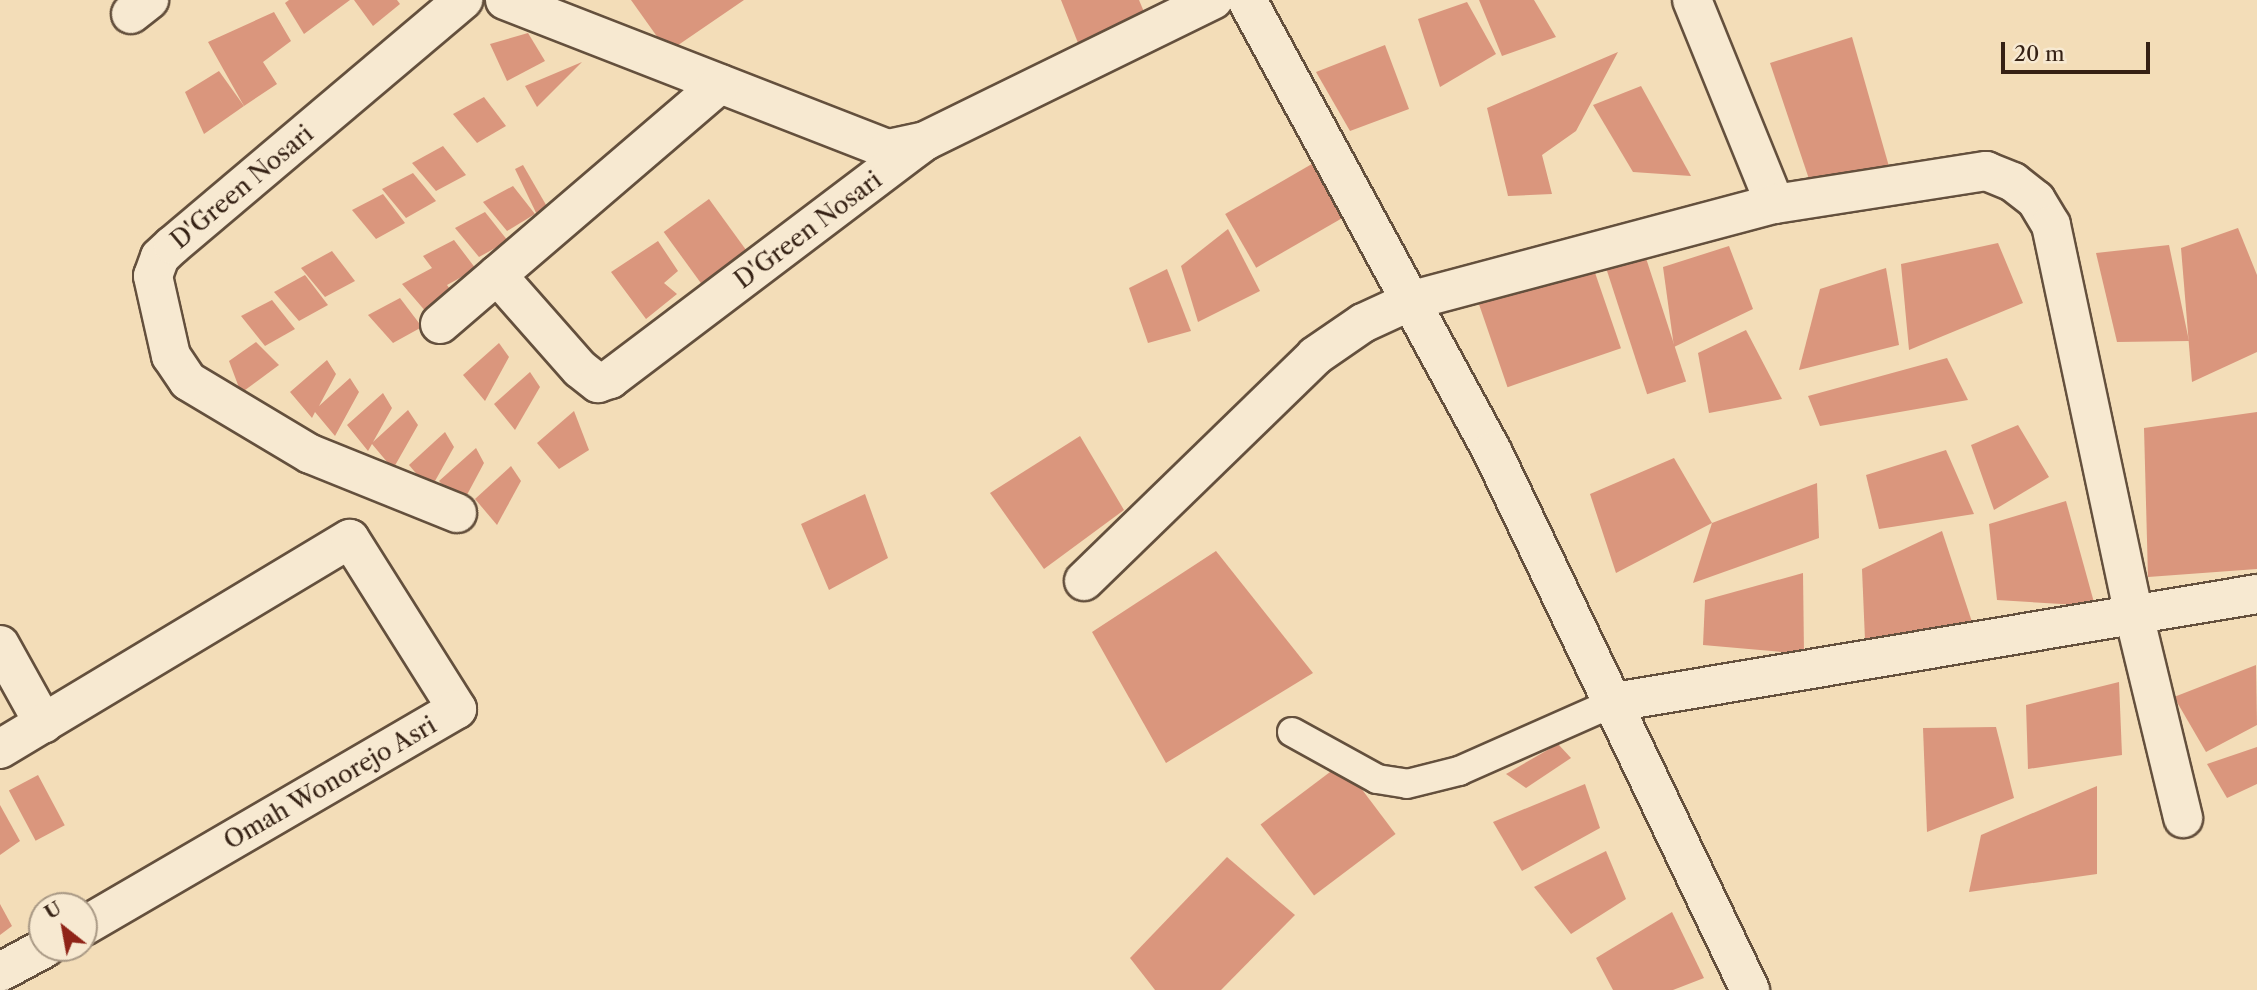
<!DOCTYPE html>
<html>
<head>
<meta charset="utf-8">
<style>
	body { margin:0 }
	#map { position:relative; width:2257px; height:990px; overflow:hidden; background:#f3ddb8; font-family:"Libre Caslon Text",serif }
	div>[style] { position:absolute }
	.building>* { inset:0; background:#da967d; transform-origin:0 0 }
	.roads { filter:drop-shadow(2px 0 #64503d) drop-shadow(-2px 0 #64503d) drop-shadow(0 2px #64503d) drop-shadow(0 -2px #64503d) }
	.service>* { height:28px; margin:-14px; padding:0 14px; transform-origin:14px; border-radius:14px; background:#f7e9d1 }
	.minor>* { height:38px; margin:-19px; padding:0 19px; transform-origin:19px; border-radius:19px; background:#f7e9d1 }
	.tertiary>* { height:38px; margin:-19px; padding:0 19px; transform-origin:19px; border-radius:19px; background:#f7e9d1 }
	span { translate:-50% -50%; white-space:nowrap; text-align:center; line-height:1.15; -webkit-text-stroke:6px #f7e9d1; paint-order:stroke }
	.street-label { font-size:24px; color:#352114 }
	.north { position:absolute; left:28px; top:892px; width:70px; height:70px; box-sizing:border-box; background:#f7e9d1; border:2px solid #a99985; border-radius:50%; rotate:329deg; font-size:19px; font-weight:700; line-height:28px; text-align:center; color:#352114 }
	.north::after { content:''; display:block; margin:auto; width:24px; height:32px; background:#8f2418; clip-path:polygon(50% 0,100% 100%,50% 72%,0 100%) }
	.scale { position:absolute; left:2001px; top:42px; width:149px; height:32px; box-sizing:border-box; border:4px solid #352114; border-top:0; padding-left:9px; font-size:21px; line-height:24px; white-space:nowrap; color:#352114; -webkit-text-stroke:5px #f7e9d1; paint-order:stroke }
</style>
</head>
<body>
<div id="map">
	<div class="building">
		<div style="clip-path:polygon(289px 0,350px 0,304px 34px,285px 3px)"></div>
		<div style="clip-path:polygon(354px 0,397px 0,400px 4px,373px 26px)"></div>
		<div style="clip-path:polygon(631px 0,744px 0,668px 52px)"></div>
		<div style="clip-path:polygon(1061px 0,1139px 0,1147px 19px,1080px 48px)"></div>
		<div style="clip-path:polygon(1479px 0,1534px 0,1556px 37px,1502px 56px)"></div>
		<div style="clip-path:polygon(1467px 2px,1496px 54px,1440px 87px,1418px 19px)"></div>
		<div style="clip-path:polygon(274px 12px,291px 41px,263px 62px,277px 84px,244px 106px,208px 42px)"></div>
		<div style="clip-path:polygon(528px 33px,545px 61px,507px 81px,490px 44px)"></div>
		<div style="clip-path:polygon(1852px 37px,1890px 170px,1810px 182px,1770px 63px)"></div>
		<div style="clip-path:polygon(1385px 45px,1409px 109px,1350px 131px,1316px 72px)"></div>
		<div style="clip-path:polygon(1618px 52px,1576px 131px,1542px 155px,1552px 194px,1508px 196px,1487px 108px)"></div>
		<div style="clip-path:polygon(582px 62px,537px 107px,525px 86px)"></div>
		<div style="clip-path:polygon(219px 71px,244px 106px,204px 134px,185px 92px)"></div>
		<div style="clip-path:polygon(1641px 86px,1691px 176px,1633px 172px,1593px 105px)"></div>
		<div style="clip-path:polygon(484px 97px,506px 126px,477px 143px,453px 114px)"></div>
		<div style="clip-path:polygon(443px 146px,466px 175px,436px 191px,412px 163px)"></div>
		<div style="left:1317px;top:161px;width:62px;height:106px;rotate:60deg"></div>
		<div style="clip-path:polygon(523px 165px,553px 217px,539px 219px,515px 169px)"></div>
		<div style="clip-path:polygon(413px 173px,436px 201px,406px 218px,382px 189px)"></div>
		<div style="clip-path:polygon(513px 186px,535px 214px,507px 231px,483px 202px)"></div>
		<div style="clip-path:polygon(383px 194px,405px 223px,376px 239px,352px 210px)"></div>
		<div style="left:709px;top:199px;width:74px;height:56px;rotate:54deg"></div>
		<div style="clip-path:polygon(485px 212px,508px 241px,479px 257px,455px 228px)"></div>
		<div style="clip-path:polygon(2238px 228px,2257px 275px,2257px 352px,2192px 382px,2181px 248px)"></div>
		<div style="clip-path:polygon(1228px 229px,1260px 291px,1198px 322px,1181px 266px)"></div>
		<div style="clip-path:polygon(454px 240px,476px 269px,447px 285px,455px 296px,427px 313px,402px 284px,432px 268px,423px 256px)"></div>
		<div style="clip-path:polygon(658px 241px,678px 271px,664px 283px,677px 294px,646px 319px,611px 272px)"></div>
		<div style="clip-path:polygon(1998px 243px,2023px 303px,1909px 350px,1901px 264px)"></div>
		<div style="clip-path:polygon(2169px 245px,2189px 341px,2117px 342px,2096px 253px)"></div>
		<div style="clip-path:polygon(1729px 246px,1753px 309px,1674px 347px,1663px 267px)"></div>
		<div style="clip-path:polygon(332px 251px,355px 281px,325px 297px,301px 268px)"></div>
		<div style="left:1645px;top:255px;width:133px;height:41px;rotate:72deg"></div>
		<div style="left:1592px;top:264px;width:89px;height:120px;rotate:71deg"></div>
		<div style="clip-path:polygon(1886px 268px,1899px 345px,1799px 370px,1820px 289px)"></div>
		<div style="clip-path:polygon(1167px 269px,1191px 331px,1148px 343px,1129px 288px)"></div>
		<div style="clip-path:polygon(305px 275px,328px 305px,299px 321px,274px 292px)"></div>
		<div style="clip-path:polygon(400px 298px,422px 327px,393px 343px,368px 315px)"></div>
		<div style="clip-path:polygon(272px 300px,295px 329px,265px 346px,241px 316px)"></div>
		<div style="clip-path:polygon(1746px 330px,1782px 399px,1709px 413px,1698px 353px)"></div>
		<div style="clip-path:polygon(256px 342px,279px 365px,241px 393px,229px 361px)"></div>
		<div style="clip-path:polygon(499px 343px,509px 357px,485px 401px,463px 375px)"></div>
		<div style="clip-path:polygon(1947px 358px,1968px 400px,1820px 426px,1808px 396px)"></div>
		<div style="clip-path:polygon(327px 360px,336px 374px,319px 406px,350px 378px,359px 392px,335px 436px,315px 412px,312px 418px,290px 392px)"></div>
		<div style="clip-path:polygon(530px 372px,540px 387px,515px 430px,494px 404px)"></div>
		<div style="clip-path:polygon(383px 393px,392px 408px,373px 442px,408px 410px,418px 425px,393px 469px,372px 444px,368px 451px,347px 425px)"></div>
		<div style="clip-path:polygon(574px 411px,589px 450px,559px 469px,537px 443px)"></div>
		<div style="clip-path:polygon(2257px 412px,2257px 569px,2148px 577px,2144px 428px)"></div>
		<div style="clip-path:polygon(2018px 425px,2049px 477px,1994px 510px,1971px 445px)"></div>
		<div style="clip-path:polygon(445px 432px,454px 447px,430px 490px,409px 465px)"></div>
		<div style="clip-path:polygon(1080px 436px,1124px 510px,1044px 569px,990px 493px)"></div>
		<div style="clip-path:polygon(476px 448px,484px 463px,461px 506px,439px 481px)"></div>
		<div style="clip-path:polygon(1946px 450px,1974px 514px,1879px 529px,1866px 475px)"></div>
		<div style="clip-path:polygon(1674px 458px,1712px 523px,1616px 573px,1590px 494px)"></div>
		<div style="clip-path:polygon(511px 466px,521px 481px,497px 525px,475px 499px)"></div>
		<div style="clip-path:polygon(1817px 483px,1819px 538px,1693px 583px,1712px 523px)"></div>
		<div style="clip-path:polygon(865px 494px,888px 558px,829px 590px,801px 524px)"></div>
		<div style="clip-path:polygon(2066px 501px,2095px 606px,1997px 600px,1989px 524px)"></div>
		<div style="clip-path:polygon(1942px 531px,1974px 628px,1865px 640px,1862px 569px)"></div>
		<div style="clip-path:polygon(1216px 551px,1313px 673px,1166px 763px,1092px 632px)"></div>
		<div style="clip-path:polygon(1803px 573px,1804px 654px,1703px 645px,1705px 600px)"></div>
		<div style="clip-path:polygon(2256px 665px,2257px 725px,2206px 752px,2174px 697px)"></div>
		<div style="clip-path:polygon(2119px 682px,2122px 755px,2028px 769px,2026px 705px)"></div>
		<div style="clip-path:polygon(1996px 727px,2014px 798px,1927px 832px,1923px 728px)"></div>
		<div style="clip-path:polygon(1558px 744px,1571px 758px,1526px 788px,1506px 774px)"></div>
		<div style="clip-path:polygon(2257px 747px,2257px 784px,2227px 798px,2207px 764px)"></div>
		<div style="left:1342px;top:763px;width:89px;height:102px;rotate:53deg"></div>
		<div style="left:38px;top:775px;width:57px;height:33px;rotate:62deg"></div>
		<div style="clip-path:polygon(1585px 784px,1600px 828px,1522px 871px,1493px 822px)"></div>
		<div style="clip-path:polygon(2097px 786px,2097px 874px,1969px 892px,1981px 835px)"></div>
		<div style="clip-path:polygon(0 805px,20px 841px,0 855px)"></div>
		<div style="clip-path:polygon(1606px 851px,1626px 899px,1571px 934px,1534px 887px)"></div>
		<div style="clip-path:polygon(1227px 857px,1295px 915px,1221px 990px,1155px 990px,1130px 958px)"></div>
		<div style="clip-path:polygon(0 904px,12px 926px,0 935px)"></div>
		<div style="clip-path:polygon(1672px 912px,1704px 978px,1673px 990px,1613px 990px,1596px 958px)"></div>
	</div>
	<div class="roads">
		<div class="service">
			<div style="left:1292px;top:732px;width:97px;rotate:28.9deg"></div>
			<div style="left:1377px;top:779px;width:30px;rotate:9deg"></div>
			<div style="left:1407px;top:784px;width:54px;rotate:-14deg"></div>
			<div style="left:1459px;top:771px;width:171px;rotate:-23.9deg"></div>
		</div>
		<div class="minor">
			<div style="left:505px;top:0;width:411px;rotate:21.3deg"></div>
			<div style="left:888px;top:149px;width:38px;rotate:-12deg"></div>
			<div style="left:925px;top:141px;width:321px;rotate:-26.1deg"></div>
			<div style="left:1692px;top:0;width:220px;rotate:67.9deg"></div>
			<div style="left:131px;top:14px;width:23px;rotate:-38deg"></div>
			<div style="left:497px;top:275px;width:125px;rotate:48.6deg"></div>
			<div style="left:580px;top:369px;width:23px;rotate:38deg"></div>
			<div style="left:598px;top:383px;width:13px;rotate:-18deg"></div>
			<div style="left:610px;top:379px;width:390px;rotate:-37.1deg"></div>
			<div style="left:440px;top:324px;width:369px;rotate:-40.6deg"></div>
			<div style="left:457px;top:513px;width:158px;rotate:-158.1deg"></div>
			<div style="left:310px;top:454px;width:142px;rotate:-149.1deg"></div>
			<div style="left:188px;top:381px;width:30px;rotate:-124deg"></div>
			<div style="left:171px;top:356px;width:82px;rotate:-102.7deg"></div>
			<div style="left:153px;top:276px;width:20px;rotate:-70deg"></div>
			<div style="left:160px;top:257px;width:18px;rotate:-43deg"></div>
			<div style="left:173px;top:245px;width:380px;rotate:-40.2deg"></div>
			<div style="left:1084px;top:581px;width:322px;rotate:-44.2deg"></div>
			<div style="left:1315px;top:356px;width:58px;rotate:-34.5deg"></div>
			<div style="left:1363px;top:323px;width:55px;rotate:-24.7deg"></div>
			<div style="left:1413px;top:300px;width:375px;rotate:-14.9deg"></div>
			<div style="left:1775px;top:204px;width:214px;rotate:-8.9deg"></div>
			<div style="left:1986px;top:171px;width:29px;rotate:22deg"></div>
			<div style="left:2013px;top:182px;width:29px;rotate:38deg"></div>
			<div style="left:2036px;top:200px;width:29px;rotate:59deg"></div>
			<div style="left:2051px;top:225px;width:399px;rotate:78deg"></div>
			<div style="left:2134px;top:615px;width:209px;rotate:76.4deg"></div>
			<div style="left:0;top:645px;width:90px;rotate:60.9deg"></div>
			<div style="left:1615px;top:702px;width:651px;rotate:-9.55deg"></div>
			<div style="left:0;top:749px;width:408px;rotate:-31deg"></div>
			<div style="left:350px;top:539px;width:201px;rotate:57.8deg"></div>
			<div style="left:457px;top:709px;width:432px;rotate:149.8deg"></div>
			<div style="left:0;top:972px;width:51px;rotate:-28.1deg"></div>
		</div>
		<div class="tertiary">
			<div style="left:1247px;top:0;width:513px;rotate:61.49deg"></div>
			<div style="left:1492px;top:451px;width:598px;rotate:64.42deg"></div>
		</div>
	</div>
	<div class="street-label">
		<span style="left:242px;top:187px;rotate:-40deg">D'Green Nosari</span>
		<span style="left:808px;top:230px;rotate:-37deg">D'Green Nosari</span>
		<span style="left:330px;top:783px;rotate:-30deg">Omah Wonorejo Asri</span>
	</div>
	<div class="north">U</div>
	<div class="scale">20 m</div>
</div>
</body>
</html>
